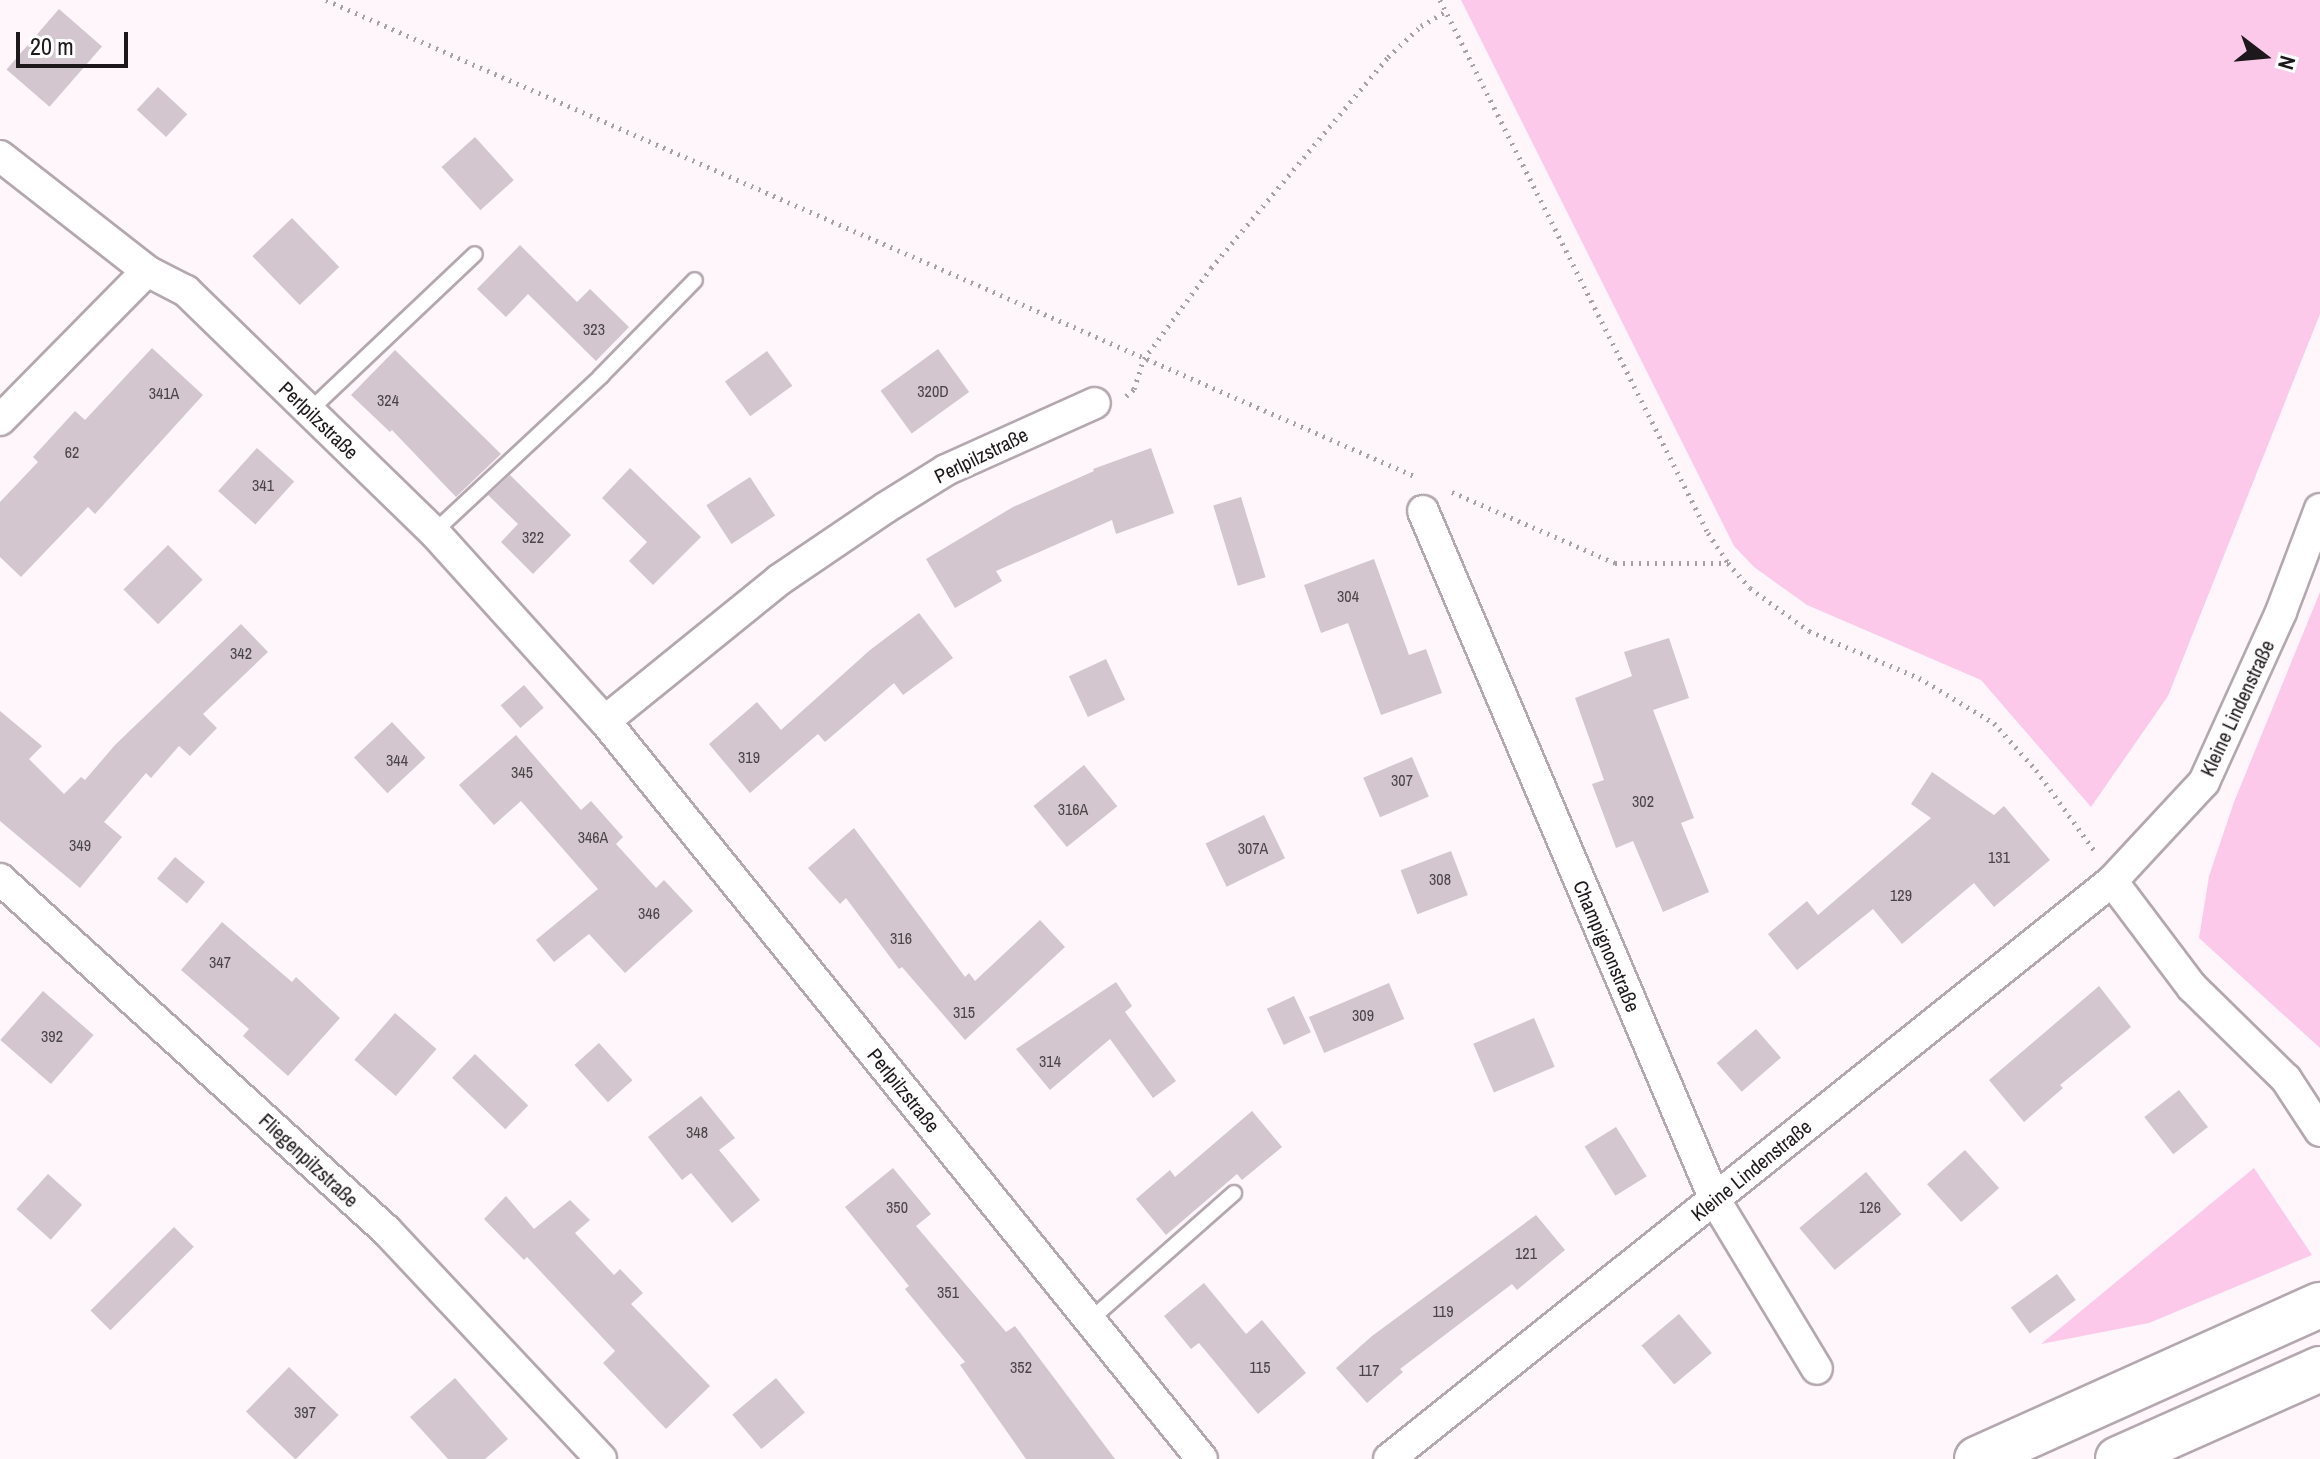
<!DOCTYPE html>
<html>
<head>
<meta charset="utf-8">
<style>
	body { margin:0 }
	#map { position:relative; width:2320px; height:1459px; overflow:hidden; background:#fef6fb; font-family:"Archivo Narrow",sans-serif }
	div>[style] { position:absolute }
	.green>* { inset:0; background:#fdc9ea }
	.building>* { inset:0; background:#d3c6ce; transform-origin:0 0 }
	.path>* { height:5px; margin-top:-2.5px; transform-origin:0; background:repeating-linear-gradient(90deg,#a7a0a4 0 2px,transparent 0 8px) }
	.roads { filter:drop-shadow(2px 0 #b4a7af) drop-shadow(-2px 0 #b4a7af) drop-shadow(0 2px #b4a7af) drop-shadow(0 -2px #b4a7af) }
	.lane>* { height:14px; margin:-7px; padding:0 7px; transform-origin:7px; border-radius:7px; background:#fff }
	.street>* { height:30px; margin:-15px; padding:0 15px; transform-origin:15px; border-radius:15px; background:#fff }
	.highway>* { height:44px; margin:-22px; padding:0 22px; transform-origin:22px; border-radius:22px; background:#fff }
	span { translate:-50% -50%; white-space:nowrap; text-align:center; line-height:1.15; -webkit-text-stroke:6px #fff; paint-order:stroke }
	.number-label { font-size:16px; color:#4a4448 }
	.number-label span { -webkit-text-stroke-width:0 }
	.street-label { font-size:20px; color:#1d181b }
	.north { position:absolute; left:2224px; top:16px; width:80px; height:80px; -webkit-text-stroke:6px #fff; paint-order:stroke; rotate:106deg; font-size:22px; font-weight:700; line-height:32px; text-align:center; color:#1d181b }
	.north::after { content:''; display:block; margin:auto; width:28px; height:36px; background:#1d181b; clip-path:polygon(50% 0,100% 100%,50% 72%,0 100%) }
	.scale { position:absolute; left:16px; top:32px; width:112px; height:36px; box-sizing:border-box; border:4px solid #1d181b; border-top:0; padding-left:10px; font-size:24px; line-height:28px; white-space:nowrap; color:#1d181b; -webkit-text-stroke:6px #fff; paint-order:stroke }
</style>
</head>
<body>
<div id="map">
	<div class="green">
		<div style="clip-path:polygon(1461px 0,2320px 0,2320px 314px,2168px 696px,2091px 807px,1981px 680px,1807px 605px,1754px 567px,1734px 546px)"></div>
		<div style="clip-path:polygon(2320px 592px,2320px 1048px,2199px 938px,2209px 876px,2234px 802px)"></div>
		<div style="clip-path:polygon(2254px 1168px,2312px 1255px,2149px 1323px,2041px 1344px)"></div>
	</div>
	<div class="building">
		<div style="left:59px;top:9px;width:57px;height:80px;rotate:41deg"></div>
		<div style="left:158px;top:87px;width:40px;height:31px;rotate:43deg"></div>
		<div style="left:475px;top:137px;width:58px;height:45px;rotate:48deg"></div>
		<div style="left:292px;top:218px;width:68px;height:55px;rotate:46deg"></div>
		<div style="clip-path:polygon(520px 245px,577px 302px,590px 289px,629px 327px,596px 361px,528px 294px,506px 317px,477px 289px)"></div>
		<div style="clip-path:polygon(152px 348px,203px 395px,95px 514px,88px 507px,21px 577px,0 557px,0 502px,38px 462px,33px 457px,75px 411px,85px 420px)"></div>
		<div style="left:938px;top:349px;width:53px;height:71px;rotate:54deg"></div>
		<div style="clip-path:polygon(395px 350px,501px 454px,456px 497px,392px 430px,390px 432px,351px 395px)"></div>
		<div style="left:767px;top:351px;width:43px;height:52px;rotate:54deg"></div>
		<div style="left:257px;top:448px;width:50px;height:58px;rotate:42deg"></div>
		<div style="clip-path:polygon(1151px 448px,1174px 513px,1116px 534px,1112px 520px,996px 571px,1002px 581px,955px 608px,926px 559px,1013px 507px,1094px 471px,1093px 469px)"></div>
		<div style="clip-path:polygon(630px 468px,701px 537px,653px 585px,629px 561px,647px 542px,602px 498px)"></div>
		<div style="clip-path:polygon(510px 475px,571px 535px,533px 574px,501px 542px,518px 524px,488px 495px)"></div>
		<div style="left:750px;top:477px;width:46px;height:52px;rotate:57deg"></div>
		<div style="left:1241px;top:497px;width:84px;height:29px;rotate:73deg"></div>
		<div style="left:168px;top:545px;width:49px;height:63px;rotate:45deg"></div>
		<div style="clip-path:polygon(1374px 559px,1409px 655px,1426px 649px,1442px 693px,1381px 715px,1348px 623px,1321px 633px,1304px 585px)"></div>
		<div style="clip-path:polygon(919px 613px,953px 658px,903px 695px,894px 683px,825px 742px,818px 734px,750px 793px,709px 744px,757px 702px,781px 730px,870px 650px)"></div>
		<div style="clip-path:polygon(241px 624px,268px 652px,203px 714px,217px 728px,190px 756px,179px 746px,151px 778px,146px 773px,104px 822px,122px 837px,80px 888px,0 821px,0 711px,42px 746px,29px 759px,64px 794px,81px 777px,85px 780px,115px 745px)"></div>
		<div style="clip-path:polygon(1669px 638px,1689px 698px,1653px 710px,1694px 818px,1681px 823px,1709px 892px,1663px 912px,1633px 841px,1616px 848px,1592px 784px,1604px 780px,1575px 698px,1632px 676px,1624px 652px)"></div>
		<div style="left:1106px;top:659px;width:45px;height:41px;rotate:65deg"></div>
		<div style="left:524px;top:685px;width:30px;height:31px;rotate:49deg"></div>
		<div style="left:392px;top:722px;width:49px;height:52px;rotate:47deg"></div>
		<div style="clip-path:polygon(516px 735px,581px 810px,591px 801px,623px 837px,616px 844px,656px 888px,664px 880px,693px 911px,625px 973px,589px 934px,554px 962px,536px 940px,598px 889px,521px 801px,494px 825px,459px 785px)"></div>
		<div style="left:1412px;top:757px;width:43px;height:53px;rotate:67deg"></div>
		<div style="left:1084px;top:765px;width:53px;height:65px;rotate:51deg"></div>
		<div style="clip-path:polygon(1932px 772px,1994px 815px,2004px 806px,2050px 860px,1994px 907px,1974px 883px,1902px 944px,1873px 909px,1797px 970px,1768px 934px,1807px 901px,1818px 915px,1931px 818px,1911px 804px)"></div>
		<div style="left:1264px;top:815px;width:48px;height:65px;rotate:64deg"></div>
		<div style="clip-path:polygon(854px 828px,965px 977px,969px 973px,975px 981px,1040px 920px,1065px 947px,965px 1040px,902px 967px,899px 969px,846px 898px,840px 904px,808px 868px)"></div>
		<div style="left:1451px;top:851px;width:47px;height:54px;rotate:69deg"></div>
		<div style="left:175px;top:857px;width:39px;height:28px;rotate:40deg"></div>
		<div style="clip-path:polygon(222px 922px,292px 982px,296px 977px,340px 1018px,288px 1076px,243px 1036px,249px 1029px,181px 970px)"></div>
		<div style="clip-path:polygon(1116px 982px,1132px 1006px,1125px 1012px,1176px 1081px,1153px 1098px,1110px 1039px,1050px 1090px,1016px 1049px)"></div>
		<div style="left:1389px;top:983px;width:39px;height:87px;rotate:67deg"></div>
		<div style="clip-path:polygon(2099px 986px,2131px 1027px,2060px 1085px,2063px 1088px,2024px 1122px,1989px 1080px)"></div>
		<div style="left:43px;top:991px;width:67px;height:65px;rotate:41deg"></div>
		<div style="left:1294px;top:996px;width:40px;height:30px;rotate:65deg"></div>
		<div style="left:395px;top:1013px;width:55px;height:62px;rotate:41deg"></div>
		<div style="left:1534px;top:1018px;width:53px;height:66px;rotate:67deg"></div>
		<div style="left:1756px;top:1029px;width:38px;height:52px;rotate:49deg"></div>
		<div style="left:599px;top:1043px;width:50px;height:33px;rotate:48deg"></div>
		<div style="left:475px;top:1054px;width:74px;height:33px;rotate:44deg"></div>
		<div style="left:2179px;top:1090px;width:47px;height:44px;rotate:52deg"></div>
		<div style="clip-path:polygon(701px 1096px,735px 1138px,719px 1150px,760px 1200px,732px 1223px,691px 1173px,682px 1180px,648px 1137px)"></div>
		<div style="clip-path:polygon(1252px 1111px,1282px 1147px,1242px 1180px,1237px 1174px,1166px 1235px,1136px 1199px,1170px 1170px,1175px 1177px)"></div>
		<div style="left:1616px;top:1127px;width:58px;height:37px;rotate:58deg"></div>
		<div style="left:1965px;top:1150px;width:51px;height:51px;rotate:48deg"></div>
		<div style="clip-path:polygon(893px 1168px,931px 1214px,916px 1226px,1006px 1332px,1015px 1326px,1115px 1459px,1026px 1459px,960px 1365px,965px 1362px,905px 1289px,909px 1286px,845px 1207px)"></div>
		<div style="left:1866px;top:1172px;width:55px;height:87px;rotate:50deg"></div>
		<div style="left:48px;top:1174px;width:46px;height:47px;rotate:42deg"></div>
		<div style="clip-path:polygon(506px 1196px,534px 1229px,570px 1200px,590px 1220px,575px 1233px,614px 1275px,620px 1269px,643px 1293px,631px 1304px,710px 1386px,666px 1429px,603px 1363px,615px 1351px,527px 1257px,524px 1260px,484px 1219px)"></div>
		<div style="clip-path:polygon(1536px 1215px,1565px 1250px,1517px 1290px,1512px 1284px,1400px 1369px,1403px 1372px,1367px 1403px,1336px 1368px,1372px 1336px)"></div>
		<div style="left:174px;top:1227px;width:28px;height:118px;rotate:45deg"></div>
		<div style="left:2057px;top:1274px;width:32px;height:57px;rotate:54deg"></div>
		<div style="clip-path:polygon(1204px 1283px,1246px 1334px,1262px 1320px,1306px 1373px,1258px 1414px,1199px 1343px,1191px 1349px,1164px 1316px)"></div>
		<div style="left:1679px;top:1314px;width:51px;height:49px;rotate:50deg"></div>
		<div style="left:289px;top:1367px;width:69px;height:62px;rotate:44deg"></div>
		<div style="clip-path:polygon(455px 1378px,508px 1439px,485px 1459px,448px 1459px,410px 1417px)"></div>
		<div style="left:776px;top:1378px;width:45px;height:57px;rotate:50deg"></div>
	</div>
	<div class="path">
		<div style="left:326px;top:0;width:1191px;rotate:23.62deg"></div>
		<div style="left:1440px;top:0;width:597px;rotate:63.31deg"></div>
		<div style="left:1708px;top:533px;width:36px;rotate:56deg"></div>
		<div style="left:1728px;top:563px;width:33px;rotate:49deg"></div>
		<div style="left:1750px;top:588px;width:73px;rotate:36.1deg"></div>
		<div style="left:1809px;top:631px;width:120px;rotate:23.1deg"></div>
		<div style="left:1919px;top:678px;width:87px;rotate:31deg"></div>
		<div style="left:1994px;top:723px;width:63px;rotate:48.2deg"></div>
		<div style="left:2036px;top:770px;width:102px;rotate:54.1deg"></div>
		<div style="left:1126px;top:396px;width:11px;rotate:-41deg"></div>
		<div style="left:1134px;top:389px;width:32px;rotate:-72deg"></div>
		<div style="left:1144px;top:359px;width:113px;rotate:-53.6deg"></div>
		<div style="left:1211px;top:268px;width:275px;rotate:-50deg"></div>
		<div style="left:1388px;top:57px;width:45px;rotate:-43.2deg"></div>
		<div style="left:1421px;top:26px;width:29px;rotate:-31deg"></div>
		<div style="left:1452px;top:492px;width:178px;rotate:23.5deg"></div>
		<div style="left:1615px;top:563px;width:113px"></div>
	</div>
	<div class="roads">
		<div class="lane">
			<div style="left:309px;top:411px;width:228px;rotate:-43.4deg"></div>
			<div style="left:434px;top:532px;width:229px;rotate:-43deg"></div>
			<div style="left:601px;top:376px;width:134px;rotate:-45.6deg"></div>
			<div style="left:1090px;top:1320px;width:192px;rotate:-41.4deg"></div>
		</div>
		<div class="street">
			<div style="left:0;top:156px;width:187px;rotate:38deg"></div>
			<div style="left:147px;top:271px;width:44px;rotate:27.1deg"></div>
			<div style="left:186px;top:291px;width:346px;rotate:44.2deg"></div>
			<div style="left:434px;top:532px;width:255px;rotate:47.9deg"></div>
			<div style="left:605px;top:721px;width:949px;rotate:51.03deg"></div>
			<div style="left:0;top:420px;width:209px;rotate:-45.4deg"></div>
			<div style="left:1423px;top:511px;width:748px;rotate:67.03deg"></div>
			<div style="left:1715px;top:1200px;width:197px;rotate:58.9deg"></div>
			<div style="left:605px;top:721px;width:224px;rotate:-39deg"></div>
			<div style="left:779px;top:580px;width:128px;rotate:-34.2deg"></div>
			<div style="left:885px;top:508px;width:72px;rotate:-31.9deg"></div>
			<div style="left:946px;top:470px;width:163px;rotate:-24.2deg"></div>
			<div style="left:0;top:879px;width:522px;rotate:42.28deg"></div>
			<div style="left:386px;top:1230px;width:314px;rotate:46.8deg"></div>
			<div style="left:2112px;top:881px;width:133px;rotate:53deg"></div>
			<div style="left:2192px;top:987px;width:132px;rotate:44.4deg"></div>
			<div style="left:2286px;top:1079px;width:62px;rotate:56.8deg"></div>
			<div style="left:1389px;top:1459px;width:926px;rotate:-38.64deg"></div>
			<div style="left:2112px;top:881px;width:135px;rotate:-47.1deg"></div>
			<div style="left:2204px;top:782px;width:187px;rotate:-65.6deg"></div>
			<div style="left:2281px;top:612px;width:110px;rotate:-69.3deg"></div>
		</div>
		<div class="highway">
			<div style="left:1977px;top:1459px;width:376px;rotate:-24.2deg"></div>
			<div style="left:2118px;top:1459px;width:221px;rotate:-24deg"></div>
		</div>
	</div>
	<div class="number-label">
		<span style="left:594px;top:329px">323</span>
		<span style="left:933px;top:391px">320D</span>
		<span style="left:164px;top:393px">341A</span>
		<span style="left:388px;top:400px">324</span>
		<span style="left:72px;top:452px">62</span>
		<span style="left:263px;top:485px">341</span>
		<span style="left:533px;top:537px">322</span>
		<span style="left:1348px;top:596px">304</span>
		<span style="left:241px;top:653px">342</span>
		<span style="left:749px;top:757px">319</span>
		<span style="left:397px;top:760px">344</span>
		<span style="left:522px;top:772px">345</span>
		<span style="left:1402px;top:780px">307</span>
		<span style="left:1643px;top:801px">302</span>
		<span style="left:1073px;top:809px">316A</span>
		<span style="left:593px;top:837px">346A</span>
		<span style="left:80px;top:845px">349</span>
		<span style="left:1253px;top:848px">307A</span>
		<span style="left:1999px;top:857px">131</span>
		<span style="left:1440px;top:879px">308</span>
		<span style="left:1901px;top:895px">129</span>
		<span style="left:649px;top:913px">346</span>
		<span style="left:901px;top:938px">316</span>
		<span style="left:220px;top:962px">347</span>
		<span style="left:964px;top:1012px">315</span>
		<span style="left:1363px;top:1015px">309</span>
		<span style="left:52px;top:1036px">392</span>
		<span style="left:1050px;top:1061px">314</span>
		<span style="left:697px;top:1132px">348</span>
		<span style="left:897px;top:1207px">350</span>
		<span style="left:1870px;top:1207px">126</span>
		<span style="left:1526px;top:1253px">121</span>
		<span style="left:948px;top:1292px">351</span>
		<span style="left:1443px;top:1311px">119</span>
		<span style="left:1021px;top:1367px">352</span>
		<span style="left:1260px;top:1367px">115</span>
		<span style="left:1369px;top:1370px">117</span>
		<span style="left:305px;top:1412px">397</span>
	</div>
	<div class="street-label">
		<span style="left:319px;top:420px;rotate:44deg">Perlpilzstraße</span>
		<span style="left:981px;top:455px;rotate:-26deg">Perlpilzstraße</span>
		<span style="left:2237px;top:708px;rotate:-65deg">Kleine Lindenstraße</span>
		<span style="left:1607px;top:946px;rotate:67deg">Champignonstraße</span>
		<span style="left:904px;top:1090px;rotate:51deg">Perlpilzstraße</span>
		<span style="left:309px;top:1160px;rotate:43deg">Fliegenpilzstraße</span>
		<span style="left:1751px;top:1170px;rotate:-39deg">Kleine Lindenstraße</span>
	</div>
	<div class="north">N</div>
	<div class="scale">20 m</div>
</div>
</body>
</html>
